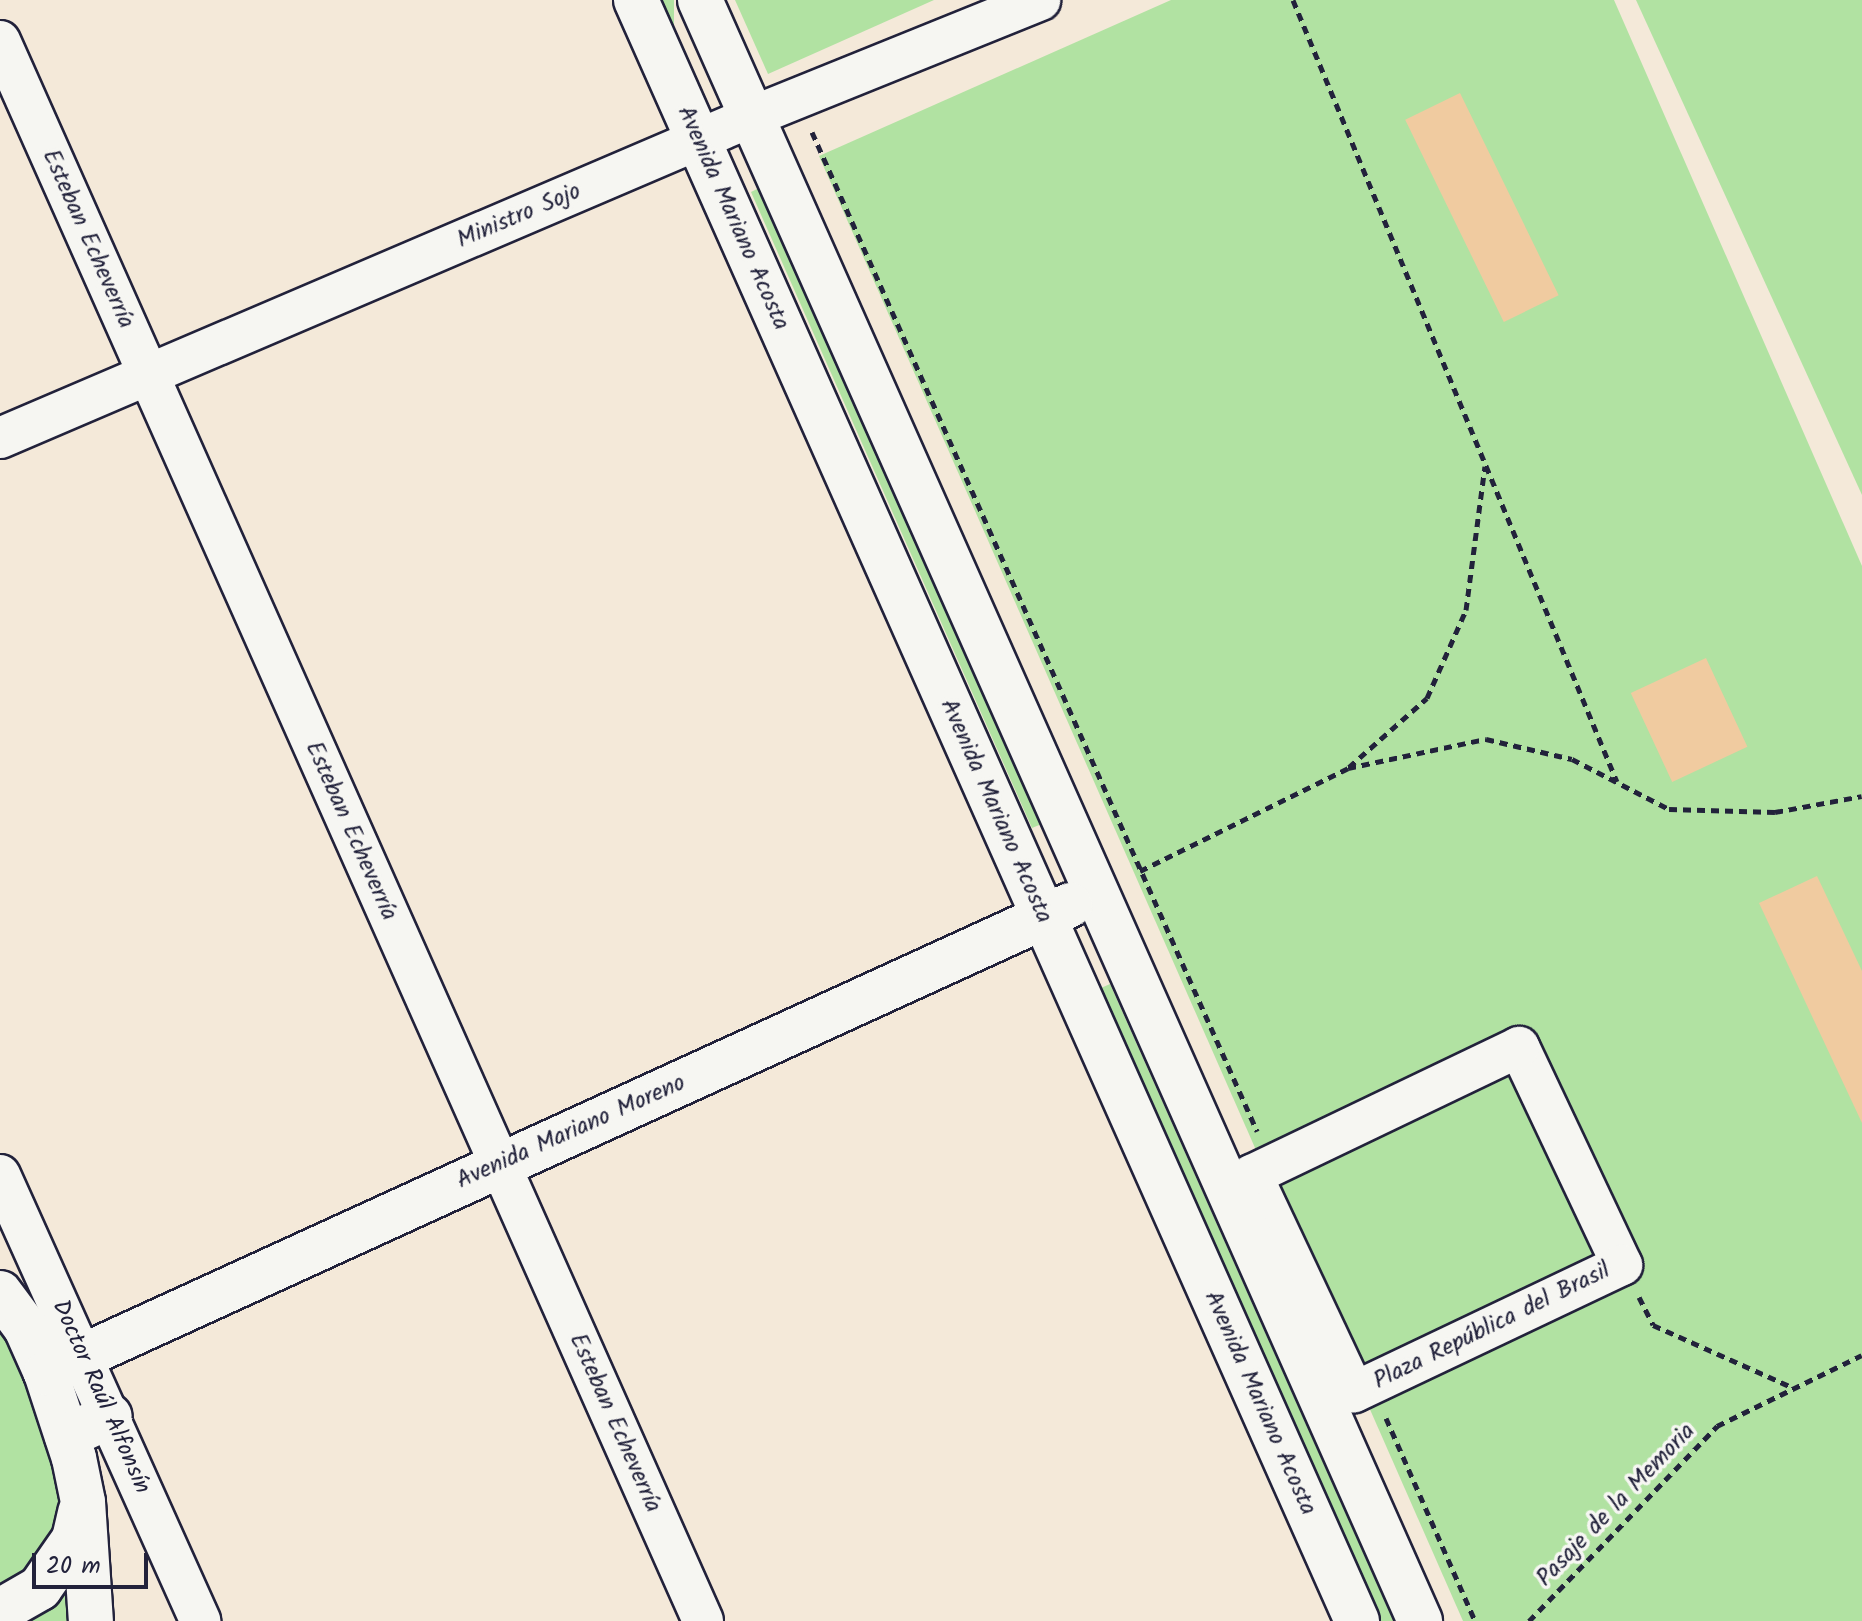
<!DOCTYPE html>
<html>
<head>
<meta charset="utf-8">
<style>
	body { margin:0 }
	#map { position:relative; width:1862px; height:1621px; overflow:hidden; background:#f4e9d9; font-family:Kalam,sans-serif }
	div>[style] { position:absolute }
	.green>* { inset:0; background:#b1e2a2; transform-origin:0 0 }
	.building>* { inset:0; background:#f0cba0; transform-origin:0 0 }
	.path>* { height:5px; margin-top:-2.5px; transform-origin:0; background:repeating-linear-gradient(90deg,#22223b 0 8px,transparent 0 14px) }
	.roads { filter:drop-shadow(2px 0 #22223b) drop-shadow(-2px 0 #22223b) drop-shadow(0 2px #22223b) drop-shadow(0 -2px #22223b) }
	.minor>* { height:40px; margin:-20px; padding:0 20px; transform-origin:20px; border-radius:20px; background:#f6f6f2 }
	.major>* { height:44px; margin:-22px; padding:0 22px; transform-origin:22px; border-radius:22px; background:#f6f6f2 }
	span { translate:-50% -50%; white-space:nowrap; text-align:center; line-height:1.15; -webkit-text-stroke:7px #f6f6f2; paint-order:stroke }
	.street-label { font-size:24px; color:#22223b }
	.scale { position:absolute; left:32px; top:1553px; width:116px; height:36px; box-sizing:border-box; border:4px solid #22223b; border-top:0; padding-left:10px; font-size:24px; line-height:28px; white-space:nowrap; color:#22223b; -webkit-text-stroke:6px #f6f6f2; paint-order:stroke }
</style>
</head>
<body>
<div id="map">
	<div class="green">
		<div style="left:659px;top:0;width:15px;height:95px"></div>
		<div style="clip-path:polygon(735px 0,934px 0,768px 74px)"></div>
		<div style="clip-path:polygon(1171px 0,1614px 0,1862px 566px,1862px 1621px,1463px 1621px,819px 156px)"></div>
		<div style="clip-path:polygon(1636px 0,1862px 0,1862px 495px)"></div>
		<div style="clip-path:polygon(761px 187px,1044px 823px,1032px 828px,751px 192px)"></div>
		<div style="left:1110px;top:984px;width:697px;height:13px;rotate:66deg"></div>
		<div style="clip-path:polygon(0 1319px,67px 1479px,52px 1550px,0 1593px)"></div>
		<div style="clip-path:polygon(76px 1567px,81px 1621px,10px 1621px)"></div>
	</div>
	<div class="building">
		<div style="left:1460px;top:93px;width:225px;height:61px;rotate:64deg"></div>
		<div style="left:1706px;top:658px;width:98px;height:83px;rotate:65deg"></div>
		<div style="clip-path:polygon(1817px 876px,1862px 971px,1862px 1123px,1759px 903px)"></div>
	</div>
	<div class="path">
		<div style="left:1293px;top:0;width:846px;rotate:67.49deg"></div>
		<div style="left:812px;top:132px;width:1094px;rotate:65.99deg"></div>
		<div style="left:1349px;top:767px;width:104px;rotate:-41.5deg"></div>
		<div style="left:1427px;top:698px;width:96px;rotate:-66.1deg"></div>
		<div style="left:1466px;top:610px;width:145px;rotate:-82.5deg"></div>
		<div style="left:1140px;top:871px;width:232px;rotate:-26.3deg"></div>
		<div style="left:1348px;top:768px;width:141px;rotate:-11.9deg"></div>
		<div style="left:1486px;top:739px;width:88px;rotate:13.1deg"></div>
		<div style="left:1572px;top:759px;width:109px;rotate:27.3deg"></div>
		<div style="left:1669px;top:809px;width:106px;rotate:1.6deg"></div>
		<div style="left:1775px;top:812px;width:88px;rotate:-10.4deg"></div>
		<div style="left:1639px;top:1297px;width:31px;rotate:63deg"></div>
		<div style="left:1653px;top:1325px;width:154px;rotate:24.1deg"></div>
		<div style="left:1386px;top:1418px;width:222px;rotate:66.3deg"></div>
		<div style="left:1529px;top:1621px;width:271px;rotate:-46deg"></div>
		<div style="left:1717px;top:1426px;width:161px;rotate:-26.1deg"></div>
	</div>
	<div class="roads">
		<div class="minor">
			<div style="left:0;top:41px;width:1729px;rotate:66.01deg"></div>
			<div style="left:0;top:438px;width:817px;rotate:-23.14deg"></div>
			<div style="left:751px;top:117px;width:312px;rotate:-22deg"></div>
			<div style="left:1519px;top:1047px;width:241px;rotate:64.7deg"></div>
			<div style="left:1622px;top:1265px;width:297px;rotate:154.6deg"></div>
			<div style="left:1354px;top:1392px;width:240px;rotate:-115.2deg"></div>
			<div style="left:1252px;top:1175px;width:296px;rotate:-25.6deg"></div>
			<div style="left:0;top:1175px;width:489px;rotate:65.8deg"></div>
		</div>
		<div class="major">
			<div style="left:636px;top:0;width:1774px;rotate:66.02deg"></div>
			<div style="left:700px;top:0;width:1774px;rotate:66.05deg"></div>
			<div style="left:0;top:1293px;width:44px;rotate:53.4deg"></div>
			<div style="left:26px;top:1328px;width:49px;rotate:66deg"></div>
			<div style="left:46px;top:1373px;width:89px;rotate:71.8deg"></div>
			<div style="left:74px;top:1458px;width:45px;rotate:78.4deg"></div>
			<div style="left:83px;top:1502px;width:119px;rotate:86.2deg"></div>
			<div style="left:46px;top:1373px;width:1126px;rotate:-24.56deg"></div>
			<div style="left:67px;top:1436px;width:47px;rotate:-24.9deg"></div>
			<div style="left:0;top:1611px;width:46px;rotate:-29.9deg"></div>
			<div style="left:40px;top:1588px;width:60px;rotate:-55.2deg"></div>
			<div style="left:74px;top:1539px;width:28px;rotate:-77deg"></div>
		</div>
	</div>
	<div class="street-label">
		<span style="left:519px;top:216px;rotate:-23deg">Ministro Sojo</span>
		<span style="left:733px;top:218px;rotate:66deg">Avenida Mariano Acosta</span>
		<span style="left:88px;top:239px;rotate:66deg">Esteban Echeverría</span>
		<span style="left:996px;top:811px;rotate:66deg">Avenida Mariano Acosta</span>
		<span style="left:351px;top:831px;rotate:66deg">Esteban Echeverría</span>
		<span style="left:571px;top:1132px;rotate:-24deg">Avenida Mariano Moreno</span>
		<span style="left:1492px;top:1326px;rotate:-26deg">Plaza República del Brasil</span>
		<span style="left:101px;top:1397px;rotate:66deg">Doctor Raúl Alfonsín</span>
		<span style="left:1260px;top:1403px;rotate:66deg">Avenida Mariano Acosta</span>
		<span style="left:615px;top:1423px;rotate:66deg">Esteban Echeverría</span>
		<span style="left:1616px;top:1505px;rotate:-46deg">Pasaje de la Memoria</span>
	</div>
	<div class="scale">20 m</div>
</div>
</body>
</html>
